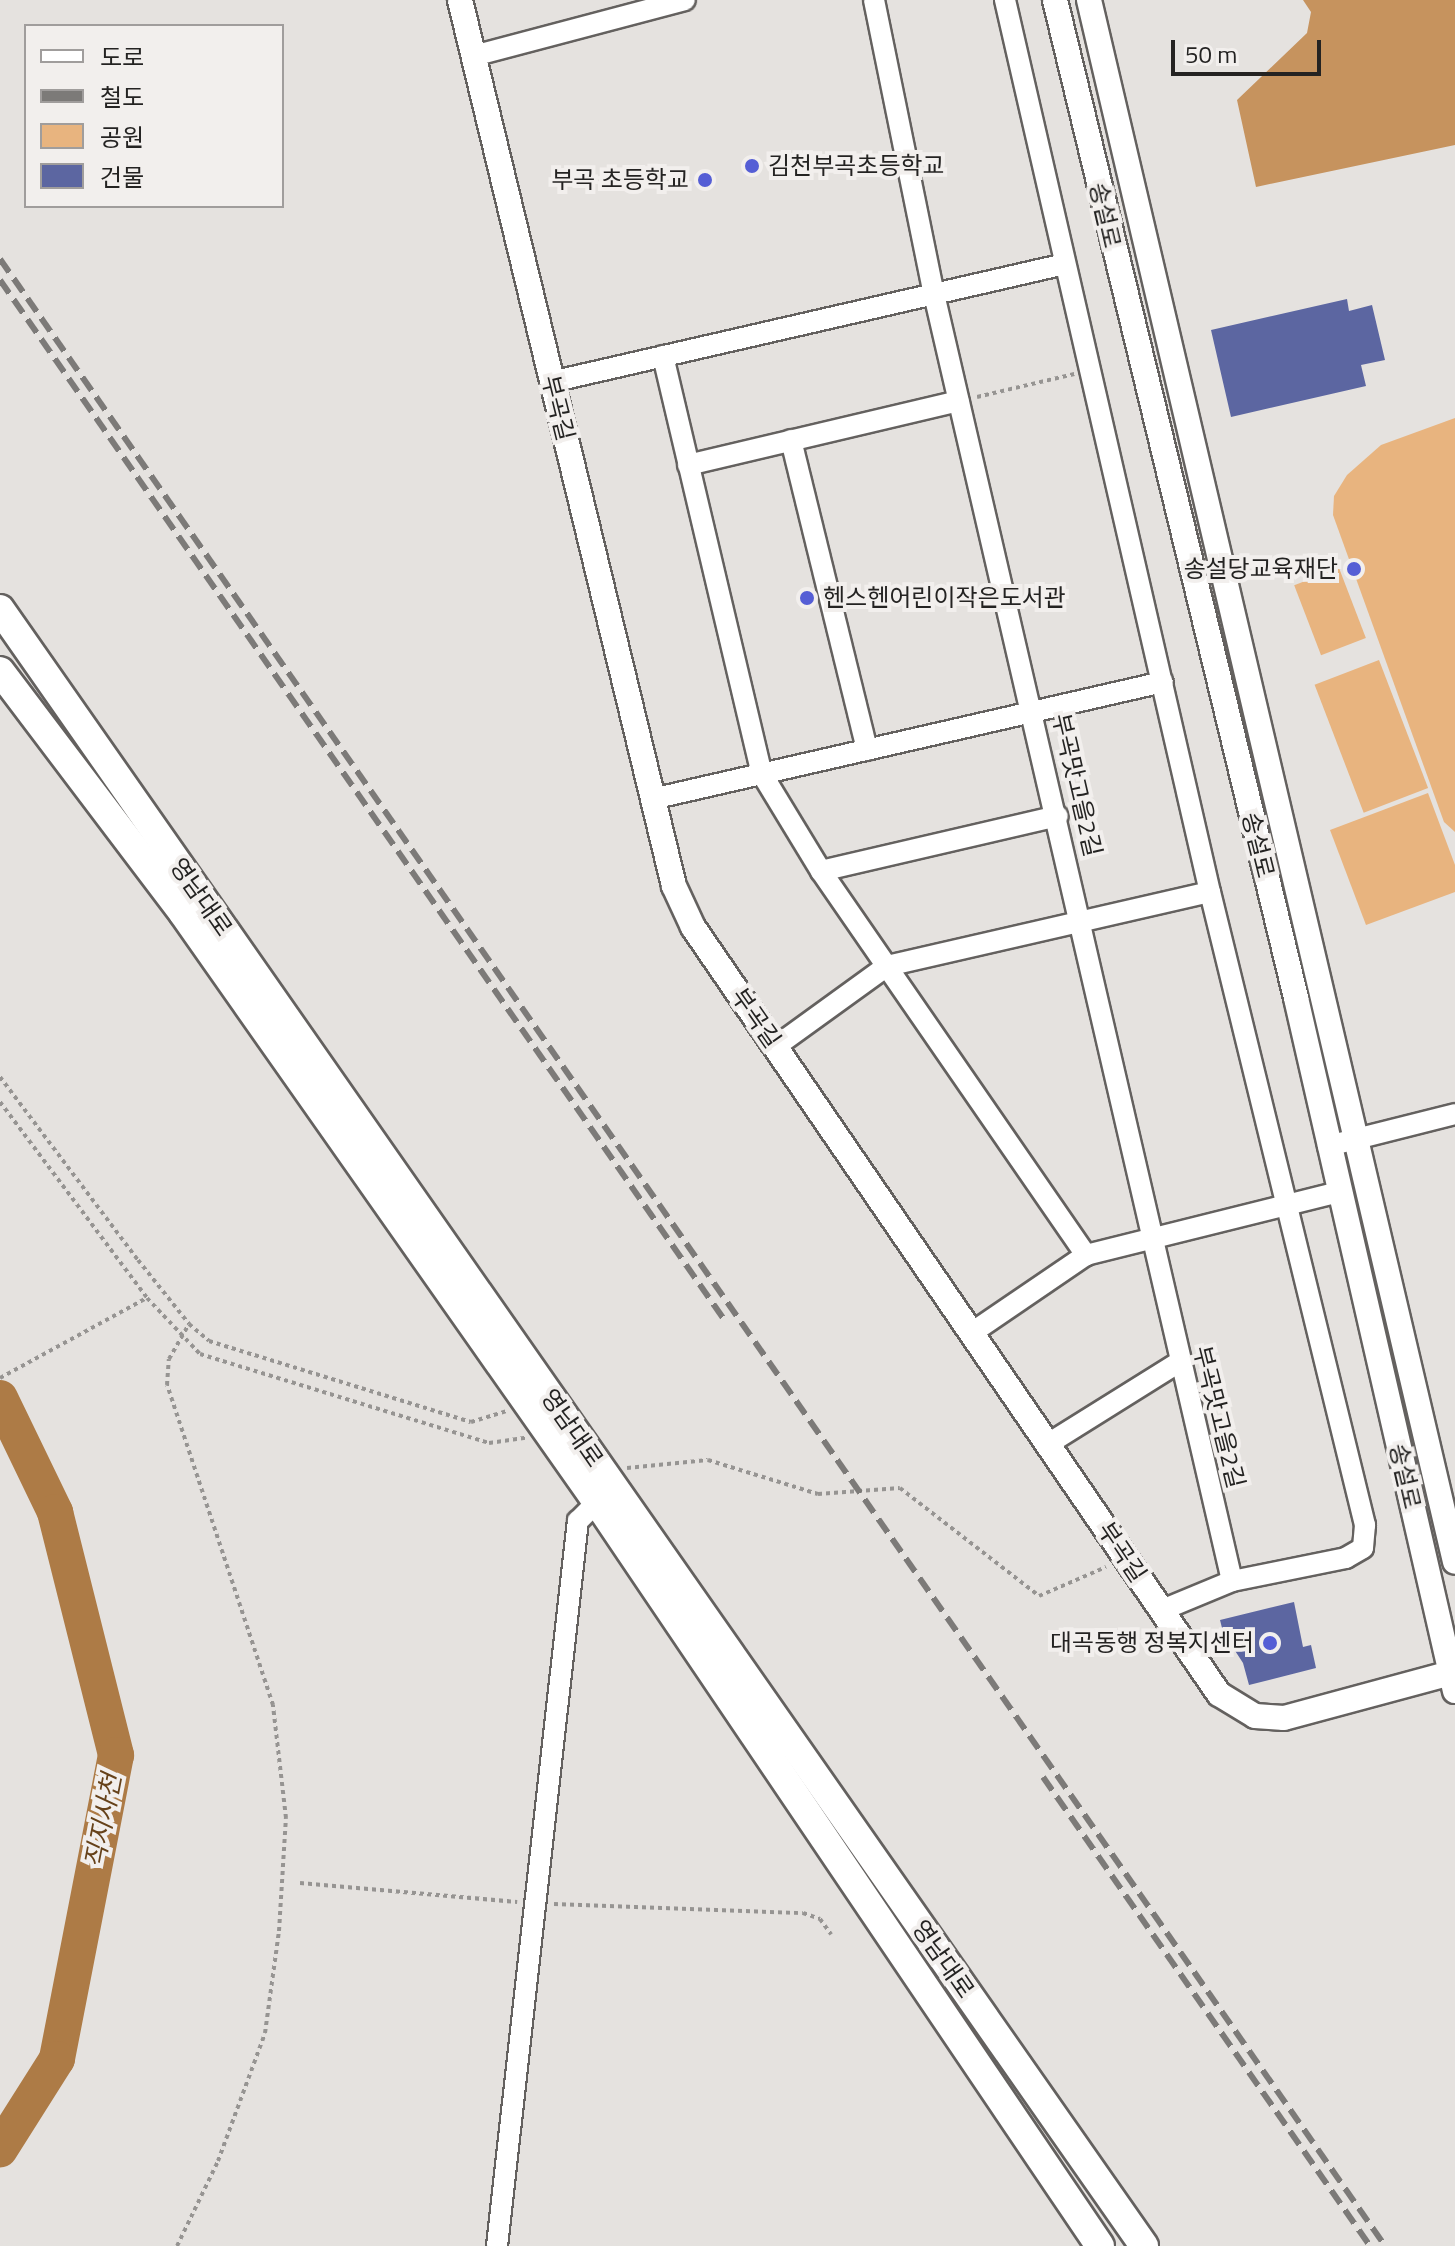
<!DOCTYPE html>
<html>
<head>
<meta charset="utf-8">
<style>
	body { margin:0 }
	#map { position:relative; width:1455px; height:2246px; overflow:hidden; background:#e5e2df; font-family:"Titillium Web","Noto Sans KR",sans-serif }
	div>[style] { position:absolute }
	.green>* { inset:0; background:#e8b47f; transform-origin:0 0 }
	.forest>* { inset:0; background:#c6935e }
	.river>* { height:36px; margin:-18px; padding:0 18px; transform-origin:18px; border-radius:18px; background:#ad7b46 }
	.building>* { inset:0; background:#5c66a1 }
	.path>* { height:4px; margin-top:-2px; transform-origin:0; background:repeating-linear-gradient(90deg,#969492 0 4px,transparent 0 8px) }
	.roads { filter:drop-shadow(2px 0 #64615f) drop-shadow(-2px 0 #64615f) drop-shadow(0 2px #64615f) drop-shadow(0 -2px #64615f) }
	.minor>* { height:20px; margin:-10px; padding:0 10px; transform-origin:10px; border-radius:10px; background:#fff }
	.tertiary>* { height:24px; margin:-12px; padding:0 12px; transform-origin:12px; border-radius:12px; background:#fff }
	.secondary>* { height:28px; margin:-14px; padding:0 14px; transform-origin:14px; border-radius:14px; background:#fff }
	.rail>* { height:6px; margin-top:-3px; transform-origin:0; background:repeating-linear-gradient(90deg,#7c7a78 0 16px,transparent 0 24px) }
	.dots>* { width:22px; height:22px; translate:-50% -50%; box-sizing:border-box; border:4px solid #f2efed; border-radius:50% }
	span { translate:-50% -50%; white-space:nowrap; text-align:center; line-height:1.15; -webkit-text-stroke:8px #f2efed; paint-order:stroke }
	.poi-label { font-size:24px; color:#242322 }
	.left { translate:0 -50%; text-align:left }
	.right { translate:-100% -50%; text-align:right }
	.street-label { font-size:24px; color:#242322 }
	.water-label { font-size:26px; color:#66421a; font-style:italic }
	.legend { position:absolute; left:24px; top:24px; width:260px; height:184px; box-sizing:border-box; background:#f2efed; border:2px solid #a09d9c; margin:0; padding:10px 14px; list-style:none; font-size:24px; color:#242322 }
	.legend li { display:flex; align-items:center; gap:16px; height:40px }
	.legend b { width:40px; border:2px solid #a09d9c }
	.scale { position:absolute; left:1171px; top:40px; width:150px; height:36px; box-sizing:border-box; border:4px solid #242322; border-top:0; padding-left:10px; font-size:24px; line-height:28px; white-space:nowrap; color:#242322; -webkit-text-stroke:6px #f2efed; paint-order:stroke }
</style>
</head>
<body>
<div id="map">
	<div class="green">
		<div style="clip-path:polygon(1455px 418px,1455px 832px,1444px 822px,1333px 515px,1334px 496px,1347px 475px,1381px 445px)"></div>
		<div style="left:1339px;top:568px;width:75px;height:48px;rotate:69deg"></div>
		<div style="left:1379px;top:660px;width:137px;height:69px;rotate:69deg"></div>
		<div style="clip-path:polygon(1428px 793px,1455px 865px,1455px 892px,1366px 925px,1330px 830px)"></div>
	</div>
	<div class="forest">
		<div style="clip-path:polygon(1303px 0,1455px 0,1455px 145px,1256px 187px,1237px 100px,1307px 33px,1311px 12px)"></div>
	</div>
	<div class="river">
		<div style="left:0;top:1398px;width:127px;rotate:64.2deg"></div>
		<div style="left:55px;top:1512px;width:251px;rotate:75.9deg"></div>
		<div style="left:116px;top:1755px;width:310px;rotate:101deg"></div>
		<div style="left:57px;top:2059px;width:107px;rotate:122.3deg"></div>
	</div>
	<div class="building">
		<div style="clip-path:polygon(1347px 299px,1349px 311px,1372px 305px,1385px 360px,1361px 365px,1366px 386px,1231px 417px,1211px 330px)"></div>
		<div style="clip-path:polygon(1294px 1602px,1303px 1647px,1311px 1645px,1316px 1668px,1249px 1685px,1243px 1663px,1230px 1643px,1226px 1644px,1220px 1620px)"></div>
	</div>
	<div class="path">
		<div style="left:977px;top:397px;width:100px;rotate:-13.3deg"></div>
		<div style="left:0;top:1077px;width:229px;rotate:53deg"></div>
		<div style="left:138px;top:1260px;width:82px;rotate:51.4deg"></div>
		<div style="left:189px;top:1324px;width:26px;rotate:40deg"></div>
		<div style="left:209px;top:1341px;width:274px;rotate:17.2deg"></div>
		<div style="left:471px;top:1422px;width:37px;rotate:-17deg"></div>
		<div style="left:0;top:1102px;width:245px;rotate:53.1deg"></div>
		<div style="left:147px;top:1298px;width:77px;rotate:46.6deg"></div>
		<div style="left:200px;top:1354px;width:302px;rotate:17.1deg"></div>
		<div style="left:489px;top:1443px;width:37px;rotate:-8deg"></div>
		<div style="left:0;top:1378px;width:167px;rotate:-28.6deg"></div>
		<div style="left:627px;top:1468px;width:81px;rotate:-5.6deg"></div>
		<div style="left:708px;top:1460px;width:115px;rotate:17.2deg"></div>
		<div style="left:818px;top:1494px;width:82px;rotate:-4.2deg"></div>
		<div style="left:900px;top:1488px;width:176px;rotate:37.8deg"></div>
		<div style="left:1039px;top:1596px;width:73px;rotate:-23.4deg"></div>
		<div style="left:300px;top:1883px;width:218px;rotate:5deg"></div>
		<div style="left:554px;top:1904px;width:249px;rotate:2.1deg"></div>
		<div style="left:803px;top:1913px;width:18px;rotate:19deg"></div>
		<div style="left:820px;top:1919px;width:19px;rotate:54deg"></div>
		<div style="left:177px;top:2246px;width:94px;rotate:-64.2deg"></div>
		<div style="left:218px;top:2161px;width:136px;rotate:-69.8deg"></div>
		<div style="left:265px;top:2033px;width:103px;rotate:-82.2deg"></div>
		<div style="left:279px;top:1931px;width:113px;rotate:-86.5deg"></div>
		<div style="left:286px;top:1818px;width:114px;rotate:-96.6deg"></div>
		<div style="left:273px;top:1705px;width:337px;rotate:-108.3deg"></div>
		<div style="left:167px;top:1385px;width:26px;rotate:-86deg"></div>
		<div style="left:169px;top:1359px;width:40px;rotate:-60.3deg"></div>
	</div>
	<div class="roads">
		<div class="minor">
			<div style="left:874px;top:0;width:300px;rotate:78.5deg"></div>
			<div style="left:934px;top:294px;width:1321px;rotate:76.96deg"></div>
			<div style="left:1005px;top:0;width:915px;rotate:77.06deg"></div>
			<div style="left:1210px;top:892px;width:652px;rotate:76.24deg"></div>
			<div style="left:1365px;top:1525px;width:23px;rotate:95deg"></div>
			<div style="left:1363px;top:1548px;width:20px;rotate:150deg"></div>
			<div style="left:1346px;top:1558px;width:116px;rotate:168.6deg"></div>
			<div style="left:1232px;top:1581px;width:76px;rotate:157.5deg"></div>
			<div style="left:473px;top:56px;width:219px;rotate:-14.8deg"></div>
			<div style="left:663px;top:356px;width:430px;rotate:76.7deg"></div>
			<div style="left:762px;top:774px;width:114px;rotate:58.7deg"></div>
			<div style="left:821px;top:871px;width:467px;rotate:55.4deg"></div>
			<div style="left:551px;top:382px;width:527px;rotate:-12.93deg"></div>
			<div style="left:791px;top:440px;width:319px;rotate:76.2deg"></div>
			<div style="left:688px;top:465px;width:278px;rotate:-13.3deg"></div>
			<div style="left:652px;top:799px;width:524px;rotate:-12.9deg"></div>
			<div style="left:821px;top:871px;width:243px;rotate:-13.1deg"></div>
			<div style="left:775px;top:1047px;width:138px;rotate:-35.9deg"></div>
			<div style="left:887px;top:966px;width:331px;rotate:-12.9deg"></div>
			<div style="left:1328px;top:1146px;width:131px;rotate:-14.1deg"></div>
			<div style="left:973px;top:1332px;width:137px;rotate:-34.3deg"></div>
			<div style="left:1086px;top:1255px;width:261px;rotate:-14deg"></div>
			<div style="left:1048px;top:1444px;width:155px;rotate:-32deg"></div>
			<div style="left:497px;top:2246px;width:730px;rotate:-83.63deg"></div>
			<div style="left:578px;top:1521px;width:27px;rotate:-45deg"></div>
		</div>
		<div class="tertiary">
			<div style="left:460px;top:0;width:911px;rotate:76.42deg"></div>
			<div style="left:674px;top:886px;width:45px;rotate:65.1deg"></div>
			<div style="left:693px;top:927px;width:930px;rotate:55.56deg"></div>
			<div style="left:1219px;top:1694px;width:42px;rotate:31.4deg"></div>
			<div style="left:1255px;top:1716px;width:29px;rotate:4deg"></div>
			<div style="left:1284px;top:1718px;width:177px;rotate:-15.1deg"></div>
			<div style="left:1055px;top:0;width:1027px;rotate:76.42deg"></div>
			<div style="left:1296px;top:998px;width:711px;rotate:77.08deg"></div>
			<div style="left:1089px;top:0;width:1604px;rotate:76.81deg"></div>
		</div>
		<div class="secondary">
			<div style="left:0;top:609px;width:1997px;rotate:55.05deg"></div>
			<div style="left:0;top:671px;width:303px;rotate:52.9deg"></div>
			<div style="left:183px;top:913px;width:720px;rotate:54.9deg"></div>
			<div style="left:597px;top:1502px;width:898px;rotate:55.94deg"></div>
		</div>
	</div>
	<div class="rail">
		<div style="left:0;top:259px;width:2422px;rotate:55.12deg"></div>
		<div style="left:0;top:280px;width:1269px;rotate:55.14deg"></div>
		<div style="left:1043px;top:1777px;width:572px;rotate:55.11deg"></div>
	</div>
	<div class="dots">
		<div style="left:752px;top:166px;background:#555ed5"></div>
		<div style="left:705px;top:180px;background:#555ed5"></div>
		<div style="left:1354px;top:569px;background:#555ed5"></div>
		<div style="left:807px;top:598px;background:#555ed5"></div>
		<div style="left:1270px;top:1643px;background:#555ed5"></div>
	</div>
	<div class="poi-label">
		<span class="left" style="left:768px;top:166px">김천부곡초등학교</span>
		<span class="right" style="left:689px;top:180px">부곡 초등학교</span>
		<span class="right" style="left:1338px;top:569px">송설당교육재단</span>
		<span class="left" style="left:823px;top:598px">헨스헨어린이작은도서관</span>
		<span class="right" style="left:1254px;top:1643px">대곡동행 정복지센터</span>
	</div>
	<div class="street-label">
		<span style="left:1105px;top:215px;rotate:77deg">송설로</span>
		<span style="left:558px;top:408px;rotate:76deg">부곡길</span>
		<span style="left:1077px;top:785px;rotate:77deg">부곡맛고을2길</span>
		<span style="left:1258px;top:845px;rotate:76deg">송설로</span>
		<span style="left:201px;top:897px;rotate:55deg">영남대로</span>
		<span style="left:756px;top:1018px;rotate:55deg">부곡길</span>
		<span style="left:1219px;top:1417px;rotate:76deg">부곡맛고을2길</span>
		<span style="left:572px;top:1428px;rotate:55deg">영남대로</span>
		<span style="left:1405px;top:1476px;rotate:77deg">송설로</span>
		<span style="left:1122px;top:1552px;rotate:56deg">부곡길</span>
		<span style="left:943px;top:1959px;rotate:55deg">영남대로</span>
	</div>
	<div class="water-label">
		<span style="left:103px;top:1821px;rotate:-79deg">직지사천</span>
	</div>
	<ul class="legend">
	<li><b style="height:10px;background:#fff"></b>도로</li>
	<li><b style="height:10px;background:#7c7a78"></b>철도</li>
	<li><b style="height:22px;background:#e8b47f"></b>공원</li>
	<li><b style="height:22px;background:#5c66a1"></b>건물</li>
	</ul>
	<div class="scale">50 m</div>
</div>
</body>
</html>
